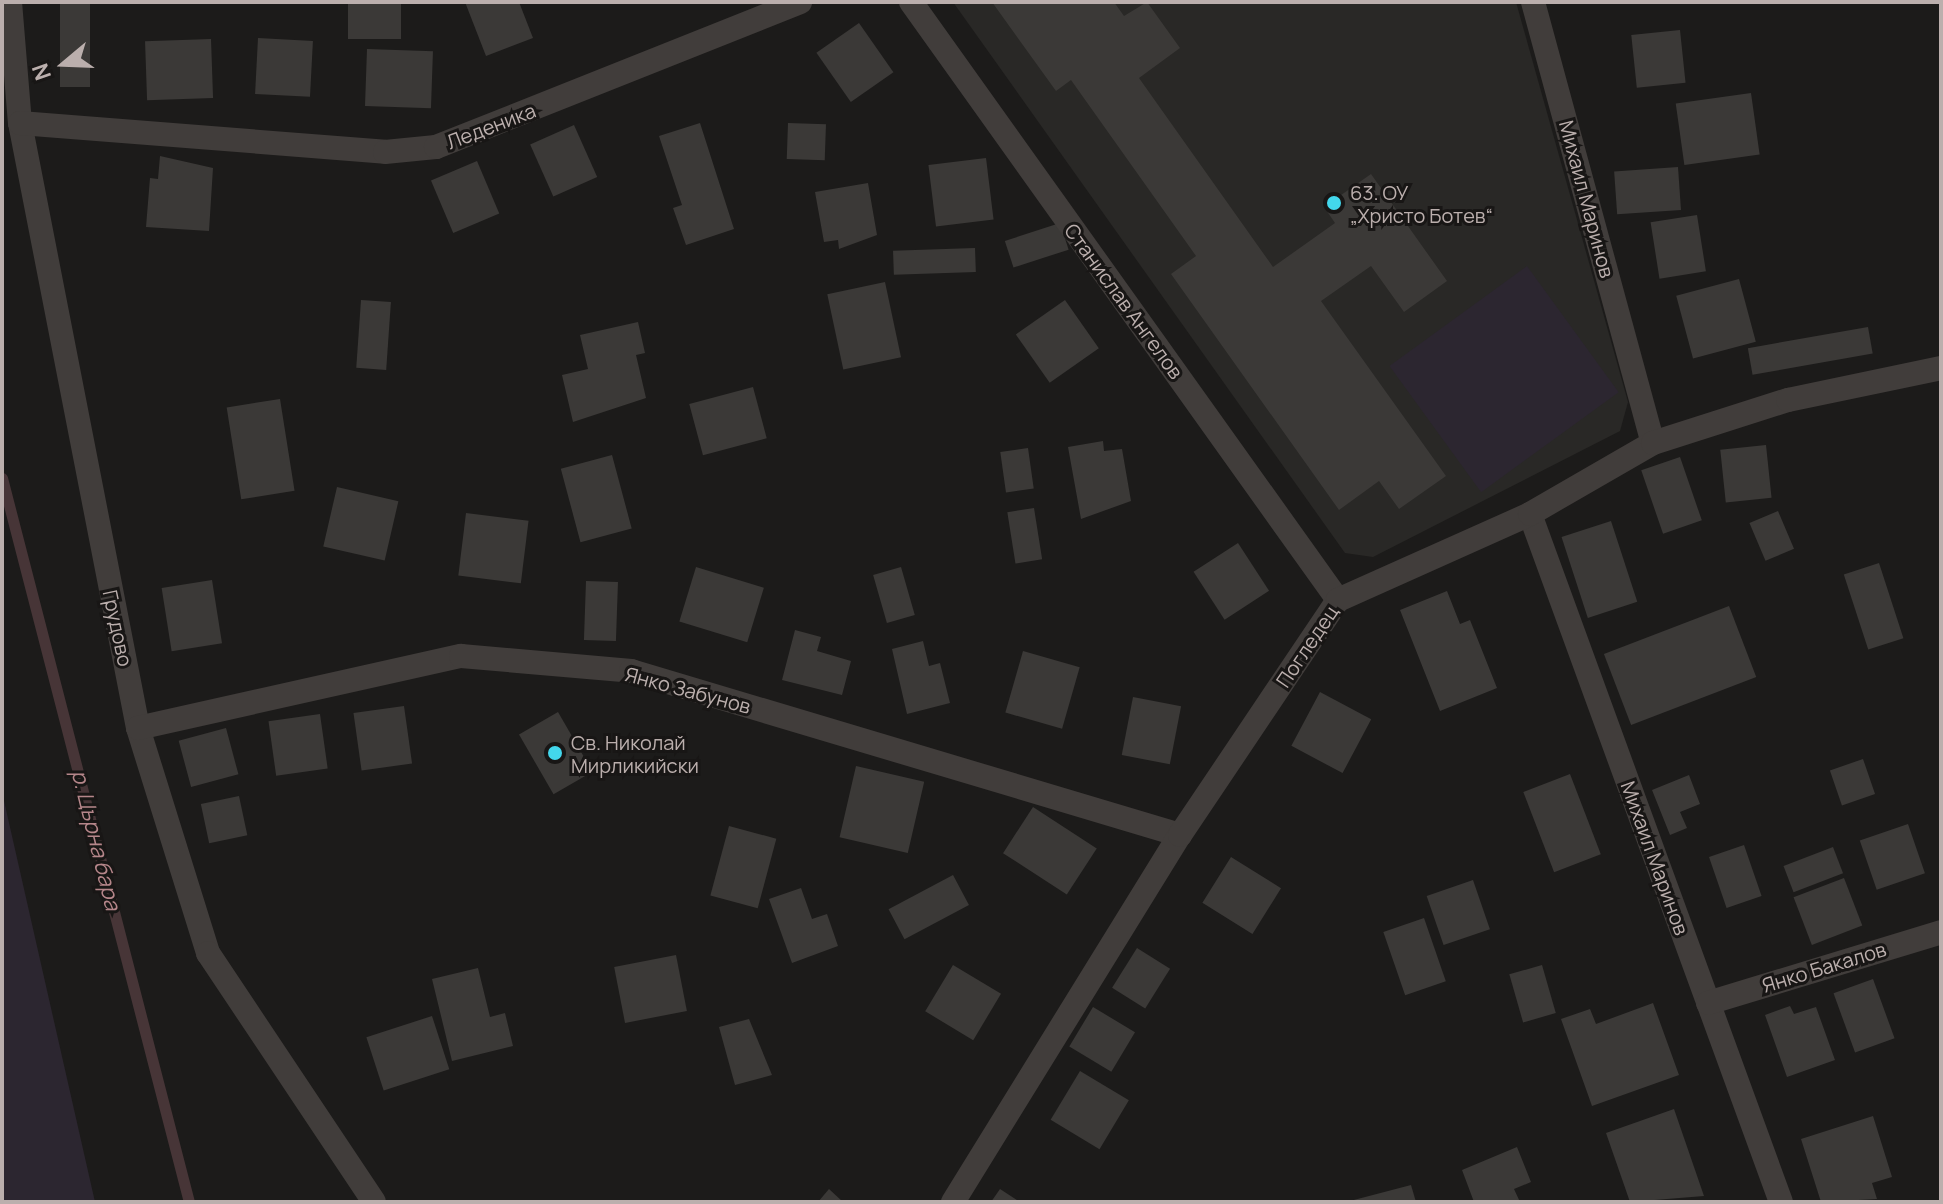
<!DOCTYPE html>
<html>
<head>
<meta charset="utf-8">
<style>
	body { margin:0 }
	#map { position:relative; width:1943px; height:1204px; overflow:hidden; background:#1c1b1a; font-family:Manrope,sans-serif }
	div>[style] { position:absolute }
	.built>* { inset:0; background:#292826 }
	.green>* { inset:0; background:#2c2630; transform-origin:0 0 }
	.stream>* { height:11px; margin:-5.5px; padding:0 5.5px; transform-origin:5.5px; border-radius:5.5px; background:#473537 }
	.building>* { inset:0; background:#3b3937; transform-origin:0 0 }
	.minor>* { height:24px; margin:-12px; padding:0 12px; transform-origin:12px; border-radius:12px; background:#413d3b }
	.dots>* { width:22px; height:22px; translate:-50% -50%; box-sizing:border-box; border:4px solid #181615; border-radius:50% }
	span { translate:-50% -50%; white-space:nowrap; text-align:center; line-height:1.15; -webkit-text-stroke:6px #181615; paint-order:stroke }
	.street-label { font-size:20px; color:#bbafad }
	.poi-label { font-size:20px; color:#bbafad }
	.left { translate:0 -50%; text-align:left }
	.water-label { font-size:22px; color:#b5868a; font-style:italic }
	.frame { position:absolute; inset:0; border:4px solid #bbafad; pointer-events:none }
	.north { position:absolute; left:24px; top:24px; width:80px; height:80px; -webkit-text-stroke:6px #181615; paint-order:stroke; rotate:251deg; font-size:22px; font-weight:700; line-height:32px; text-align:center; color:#bbafad }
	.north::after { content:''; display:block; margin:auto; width:28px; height:36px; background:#bbafad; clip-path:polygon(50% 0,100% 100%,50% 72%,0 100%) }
</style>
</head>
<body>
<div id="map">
	<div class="built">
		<div style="clip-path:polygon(953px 2px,1516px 2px,1628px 402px,1620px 431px,1373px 557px,1345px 553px)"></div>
	</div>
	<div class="green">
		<div style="left:1527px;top:266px;width:156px;height:170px;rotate:54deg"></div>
		<div style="clip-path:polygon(2px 792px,95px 1202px,2px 1202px)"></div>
	</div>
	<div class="stream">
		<div style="left:2px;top:478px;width:748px;rotate:75.52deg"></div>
	</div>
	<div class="building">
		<div style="left:60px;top:2px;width:30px;height:85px"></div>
		<div style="left:348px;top:2px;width:53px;height:37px"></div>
		<div style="clip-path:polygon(465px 2px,519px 2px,533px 38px,486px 56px)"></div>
		<div style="clip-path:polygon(992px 2px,1114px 2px,1124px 16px,1147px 2px,1180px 48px,1139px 78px,1273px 267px,1335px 223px,1324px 207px,1371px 174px,1447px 281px,1404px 312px,1371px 266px,1321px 301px,1446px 476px,1399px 509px,1379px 481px,1339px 510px,1171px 274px,1196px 256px,1071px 80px,1056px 91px)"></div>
		<div style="left:859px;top:23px;width:60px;height:52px;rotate:55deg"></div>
		<div style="left:1680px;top:30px;width:53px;height:49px;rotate:84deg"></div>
		<div style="left:258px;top:38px;width:55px;height:56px;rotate:3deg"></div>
		<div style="left:211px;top:39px;width:59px;height:66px;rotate:88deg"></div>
		<div style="left:367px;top:49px;width:66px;height:57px;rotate:2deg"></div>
		<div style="left:1751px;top:93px;width:62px;height:76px;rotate:82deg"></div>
		<div style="clip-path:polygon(700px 123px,734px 229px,686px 245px,673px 208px,682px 205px,659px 136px)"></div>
		<div style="left:788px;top:123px;width:38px;height:36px;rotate:2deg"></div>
		<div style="left:574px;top:125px;width:57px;height:48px;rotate:66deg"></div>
		<div style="clip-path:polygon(160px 156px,213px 168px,209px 231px,146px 227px,150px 178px,158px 179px)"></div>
		<div style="left:986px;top:158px;width:62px;height:58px;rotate:83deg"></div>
		<div style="left:477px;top:161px;width:57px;height:50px;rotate:67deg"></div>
		<div style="left:1678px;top:167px;width:43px;height:64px;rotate:86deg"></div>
		<div style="clip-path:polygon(868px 183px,877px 235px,839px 249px,838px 240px,824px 242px,815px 192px)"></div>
		<div style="left:1697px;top:215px;width:57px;height:47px;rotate:81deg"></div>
		<div style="left:1060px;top:223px;width:28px;height:58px;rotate:72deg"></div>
		<div style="left:975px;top:248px;width:24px;height:82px;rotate:88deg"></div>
		<div style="left:1739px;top:279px;width:65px;height:65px;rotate:75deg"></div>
		<div style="left:885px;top:282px;width:77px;height:59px;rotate:78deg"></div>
		<div style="left:361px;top:300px;width:30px;height:68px;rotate:4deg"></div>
		<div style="left:1065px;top:300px;width:59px;height:60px;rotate:55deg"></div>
		<div style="clip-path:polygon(638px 322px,645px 353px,636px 355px,646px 398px,573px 422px,562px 375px,588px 369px,580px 335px)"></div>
		<div style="left:1868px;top:327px;width:27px;height:122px;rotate:80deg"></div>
		<div style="left:753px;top:387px;width:53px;height:66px;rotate:75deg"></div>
		<div style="left:280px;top:399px;width:93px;height:54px;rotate:81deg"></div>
		<div style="clip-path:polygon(1103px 441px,1104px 451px,1122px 449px,1131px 501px,1081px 519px,1068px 447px)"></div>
		<div style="left:1766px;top:445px;width:53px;height:46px;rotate:84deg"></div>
		<div style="left:1028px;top:448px;width:41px;height:28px;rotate:82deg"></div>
		<div style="left:612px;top:455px;width:76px;height:53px;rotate:75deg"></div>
		<div style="left:1680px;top:457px;width:67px;height:41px;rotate:71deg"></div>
		<div style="left:337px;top:487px;width:63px;height:61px;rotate:13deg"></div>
		<div style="left:1034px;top:508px;width:52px;height:27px;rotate:81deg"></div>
		<div style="left:1778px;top:511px;width:41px;height:31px;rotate:67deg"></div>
		<div style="left:466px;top:513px;width:63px;height:63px;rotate:7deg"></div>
		<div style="left:1611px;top:521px;width:85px;height:52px;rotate:72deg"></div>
		<div style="left:1238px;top:543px;width:57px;height:53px;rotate:57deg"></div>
		<div style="left:1879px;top:563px;width:79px;height:37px;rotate:72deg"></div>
		<div style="left:696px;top:567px;width:71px;height:57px;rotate:17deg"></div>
		<div style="left:901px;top:567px;width:50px;height:29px;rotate:74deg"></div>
		<div style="left:212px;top:580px;width:64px;height:51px;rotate:81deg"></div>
		<div style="left:586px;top:581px;width:32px;height:59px;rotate:2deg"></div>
		<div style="clip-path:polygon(1447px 591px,1460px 624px,1470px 620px,1497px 688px,1440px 711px,1400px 610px)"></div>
		<div style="left:1729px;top:606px;width:76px;height:134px;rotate:69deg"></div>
		<div style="clip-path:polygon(795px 630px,821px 637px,817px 651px,851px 661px,842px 695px,782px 680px)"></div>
		<div style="clip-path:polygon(923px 641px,929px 666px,940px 663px,950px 703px,907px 714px,892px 649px)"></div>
		<div style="left:1023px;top:651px;width:59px;height:64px;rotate:16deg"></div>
		<div style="left:1320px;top:692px;width:58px;height:61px;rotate:28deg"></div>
		<div style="left:1133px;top:697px;width:49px;height:59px;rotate:11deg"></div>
		<div style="left:404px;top:706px;width:58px;height:51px;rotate:82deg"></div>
		<div style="left:558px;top:712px;width:69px;height:45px;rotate:60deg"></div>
		<div style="left:320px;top:714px;width:55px;height:52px;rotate:82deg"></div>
		<div style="left:226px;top:728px;width:48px;height:49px;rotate:75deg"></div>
		<div style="left:1863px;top:759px;width:37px;height:35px;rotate:71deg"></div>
		<div style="left:856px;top:766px;width:70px;height:73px;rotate:13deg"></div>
		<div style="left:1570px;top:774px;width:86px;height:50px;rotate:69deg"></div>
		<div style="clip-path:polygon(1689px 775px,1700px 804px,1680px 812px,1687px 828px,1670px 835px,1652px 790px)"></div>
		<div style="left:239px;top:796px;width:40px;height:39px;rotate:78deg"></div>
		<div style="left:1033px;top:807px;width:76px;height:55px;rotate:33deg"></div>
		<div style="left:1908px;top:824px;width:52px;height:51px;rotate:71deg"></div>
		<div style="left:729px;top:826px;width:49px;height:72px;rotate:15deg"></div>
		<div style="left:1744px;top:845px;width:54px;height:37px;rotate:71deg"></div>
		<div style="left:1833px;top:847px;width:28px;height:53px;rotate:69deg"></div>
		<div style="left:1231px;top:857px;width:59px;height:54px;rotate:32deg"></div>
		<div style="left:953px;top:875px;width:34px;height:73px;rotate:62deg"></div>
		<div style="left:1844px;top:878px;width:51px;height:54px;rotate:69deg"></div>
		<div style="left:1473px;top:880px;width:52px;height:49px;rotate:71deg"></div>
		<div style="clip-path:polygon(801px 888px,812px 919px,827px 914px,838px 946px,792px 963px,769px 899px)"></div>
		<div style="left:1424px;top:918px;width:67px;height:43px;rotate:71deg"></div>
		<div style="left:1137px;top:948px;width:39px;height:47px;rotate:32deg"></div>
		<div style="left:676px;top:955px;width:57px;height:63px;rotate:79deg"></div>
		<div style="left:953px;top:965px;width:56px;height:54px;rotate:31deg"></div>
		<div style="left:1542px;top:965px;width:50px;height:34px;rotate:74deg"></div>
		<div style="clip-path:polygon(478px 968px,490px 1017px,505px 1013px,513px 1046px,452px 1061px,432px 979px)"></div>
		<div style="left:1873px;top:979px;width:63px;height:42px;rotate:70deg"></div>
		<div style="clip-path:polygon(1653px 1003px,1679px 1075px,1592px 1106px,1561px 1019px,1590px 1009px,1596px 1024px)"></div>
		<div style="clip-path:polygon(1790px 1006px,1794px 1014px,1816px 1007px,1835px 1060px,1787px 1077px,1765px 1015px)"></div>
		<div style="left:1093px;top:1007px;width:49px;height:46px;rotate:31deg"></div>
		<div style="left:432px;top:1016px;width:56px;height:69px;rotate:72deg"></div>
		<div style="clip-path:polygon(749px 1019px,772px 1075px,735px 1085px,719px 1027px)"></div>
		<div style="left:1080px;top:1071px;width:57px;height:57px;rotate:31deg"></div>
		<div style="clip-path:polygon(1674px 1109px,1704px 1196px,1630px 1202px,1606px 1133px)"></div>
		<div style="clip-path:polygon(1873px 1116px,1892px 1177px,1872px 1183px,1877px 1199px,1821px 1202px,1801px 1139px)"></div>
		<div style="clip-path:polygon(1517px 1147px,1531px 1182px,1514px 1189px,1520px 1202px,1474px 1202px,1462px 1170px)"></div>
		<div style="clip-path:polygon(1411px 1185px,1416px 1202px,1350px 1202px,1350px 1201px)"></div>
		<div style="clip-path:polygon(829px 1189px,843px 1202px,818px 1202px)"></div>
		<div style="clip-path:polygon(1000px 1189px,1020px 1202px,991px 1202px)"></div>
	</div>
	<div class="minor">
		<div style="left:10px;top:2px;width:121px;rotate:85.3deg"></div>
		<div style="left:20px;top:123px;width:616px;rotate:78.96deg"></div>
		<div style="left:138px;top:728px;width:236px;rotate:72.7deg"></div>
		<div style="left:208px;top:953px;width:299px;rotate:56.3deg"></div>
		<div style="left:911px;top:2px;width:735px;rotate:54.47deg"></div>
		<div style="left:1533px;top:2px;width:457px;rotate:74.8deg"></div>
		<div style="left:20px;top:123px;width:366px;rotate:4.5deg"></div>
		<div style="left:385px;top:152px;width:51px;rotate:-5.6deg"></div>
		<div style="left:436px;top:147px;width:392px;rotate:-21.7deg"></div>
		<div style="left:1530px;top:514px;width:732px;rotate:69.96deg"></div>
		<div style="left:138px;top:728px;width:331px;rotate:-12.6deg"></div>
		<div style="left:461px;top:656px;width:171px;rotate:5deg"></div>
		<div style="left:631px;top:671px;width:573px;rotate:16.63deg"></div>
		<div style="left:1708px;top:1003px;width:244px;rotate:-16.9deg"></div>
		<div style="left:953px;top:1202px;width:432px;rotate:-58.3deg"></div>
		<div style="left:1180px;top:835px;width:283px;rotate:-56.1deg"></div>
		<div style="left:1338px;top:600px;width:210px;rotate:-24.1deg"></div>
		<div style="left:1530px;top:514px;width:142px;rotate:-30deg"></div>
		<div style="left:1653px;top:443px;width:142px;rotate:-17.7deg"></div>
		<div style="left:1788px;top:400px;width:156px;rotate:-11.8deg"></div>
	</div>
	<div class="dots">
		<div style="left:1334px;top:203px;background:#43d7ec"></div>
		<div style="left:555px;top:753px;background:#43d7ec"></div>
	</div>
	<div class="street-label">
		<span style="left:491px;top:126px;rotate:-21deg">Леденика</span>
		<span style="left:1587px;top:199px;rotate:75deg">Михаил Маринов</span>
		<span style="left:1124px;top:301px;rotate:54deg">Станислав Ангелов</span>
		<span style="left:118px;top:628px;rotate:78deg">Грудово</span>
		<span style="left:1307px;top:646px;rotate:-56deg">Погледец</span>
		<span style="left:688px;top:690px;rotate:15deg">Янко Забунов</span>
		<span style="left:1655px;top:858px;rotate:70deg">Михаил Маринов</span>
		<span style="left:1824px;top:967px;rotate:-17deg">Янко Бакалов</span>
	</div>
	<div class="poi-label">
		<span class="left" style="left:1350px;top:204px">63. ОУ<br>„Христо Ботев“</span>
		<span class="left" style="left:571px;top:754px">Св. Николай<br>Мирликийски</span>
	</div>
	<div class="water-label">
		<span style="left:96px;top:840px;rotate:76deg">р. Църна бара</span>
	</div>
	<div class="frame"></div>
	<div class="north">N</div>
</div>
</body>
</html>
